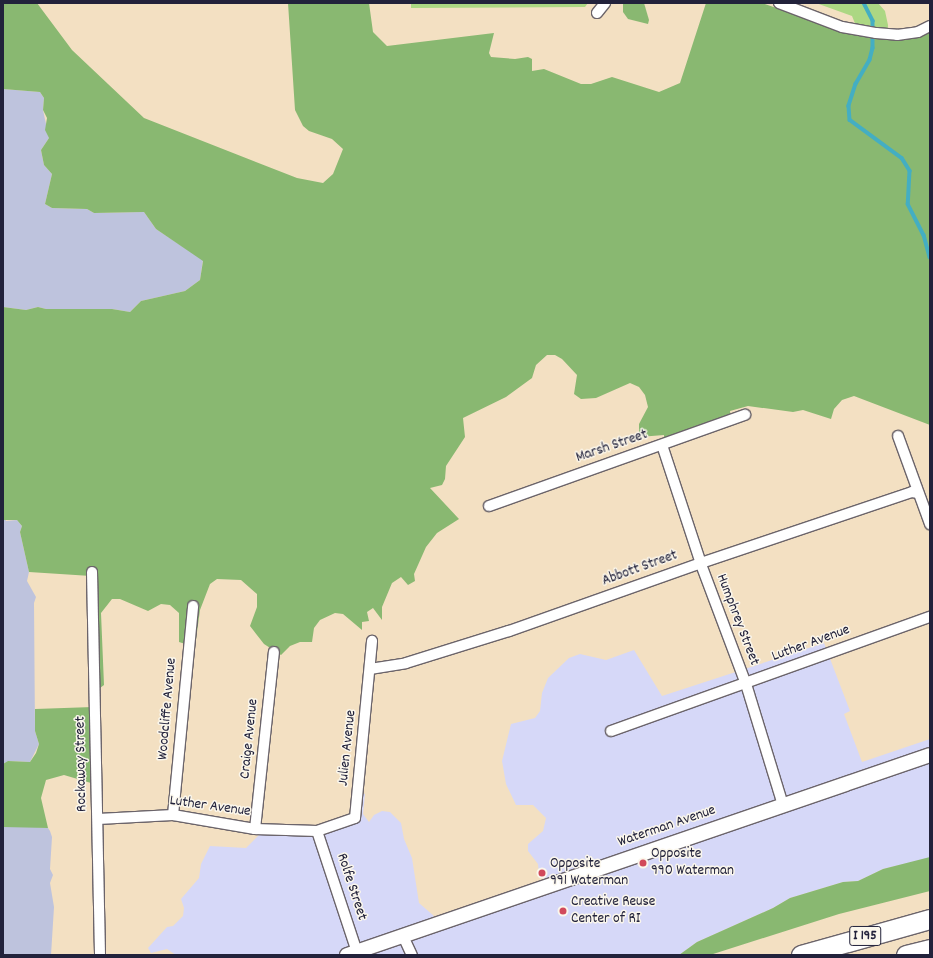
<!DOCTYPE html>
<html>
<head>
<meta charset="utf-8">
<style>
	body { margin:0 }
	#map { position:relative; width:933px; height:958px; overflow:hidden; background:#f3e0c2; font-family:Dekko,sans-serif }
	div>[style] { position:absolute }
	.built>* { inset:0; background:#d6d8f8 }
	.industrial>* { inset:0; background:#bec3dd }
	.green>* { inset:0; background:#acd783 }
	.forest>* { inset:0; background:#89b871 }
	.stream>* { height:3.5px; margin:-1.75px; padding:0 1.75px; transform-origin:1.75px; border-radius:1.75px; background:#44aec2 }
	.roads { filter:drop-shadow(1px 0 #6b646a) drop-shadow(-1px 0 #6b646a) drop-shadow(0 1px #6b646a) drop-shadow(0 -1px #6b646a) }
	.street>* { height:10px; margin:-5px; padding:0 5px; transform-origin:5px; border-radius:5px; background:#fff }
	.secondary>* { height:14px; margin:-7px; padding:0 7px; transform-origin:7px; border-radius:7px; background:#fff }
	.highway>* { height:19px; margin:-9.5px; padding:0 9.5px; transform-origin:9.5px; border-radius:9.5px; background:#fff }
	.dots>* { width:11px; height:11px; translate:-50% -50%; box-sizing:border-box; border:2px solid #fbf7ec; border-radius:50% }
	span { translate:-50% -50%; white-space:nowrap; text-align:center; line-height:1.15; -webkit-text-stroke:3px #fbf7ec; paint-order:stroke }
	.shield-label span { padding:1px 3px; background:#fbf7ec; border:1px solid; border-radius:3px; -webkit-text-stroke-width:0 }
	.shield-label { font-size:14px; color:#22223b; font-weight:700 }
	.street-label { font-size:15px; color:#22223b }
	.poi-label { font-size:15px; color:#22223b }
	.left { translate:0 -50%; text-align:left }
	.frame { position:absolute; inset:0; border:4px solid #22223b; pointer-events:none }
</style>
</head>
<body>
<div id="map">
	<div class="built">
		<div style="clip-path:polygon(824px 643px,850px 711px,844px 714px,862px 762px,930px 739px,929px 858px,883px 869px,858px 881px,843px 882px,790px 898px,773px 908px,697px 942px,679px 955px,176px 955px,167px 949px,151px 953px,148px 948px,167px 927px,173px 926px,183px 916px,184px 908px,181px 899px,199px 878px,201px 864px,210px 846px,246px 848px,265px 829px,296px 831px,353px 817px,358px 792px,365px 794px,363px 814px,369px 822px,374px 815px,382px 811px,390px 812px,401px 823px,404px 839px,412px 858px,419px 903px,434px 916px,427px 921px,552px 886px,539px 874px,538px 864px,528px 851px,528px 844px,543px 831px,546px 818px,533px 805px,516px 805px,506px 784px,502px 761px,511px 724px,535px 718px,540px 711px,542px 693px,548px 678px,569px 658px,580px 654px,606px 660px,634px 650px,662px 696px)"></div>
	</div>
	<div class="industrial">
		<div style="clip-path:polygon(3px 89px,40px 92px,44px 98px,43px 110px,49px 138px,41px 150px,44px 165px,52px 174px,45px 204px,52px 208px,87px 209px,94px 213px,144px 212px,156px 229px,203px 260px,200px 280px,185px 291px,141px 301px,130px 312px,112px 309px,46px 309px,38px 307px,26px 310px,3px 307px)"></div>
		<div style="clip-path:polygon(3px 510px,6px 521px,17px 520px,22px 526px,20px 532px,29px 572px,27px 581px,36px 597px,34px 603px,35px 731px,39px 744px,30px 762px,9px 761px,3px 764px)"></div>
		<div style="clip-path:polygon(3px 827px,36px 827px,48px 828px,50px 831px,52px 837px,50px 869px,53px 875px,50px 883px,54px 907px,51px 955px,3px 955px)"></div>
	</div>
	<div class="green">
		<div style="clip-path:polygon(411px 3px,588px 3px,585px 7px,411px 8px)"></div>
		<div style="clip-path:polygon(816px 3px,878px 3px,885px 11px,888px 25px,887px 42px,862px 41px,852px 16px)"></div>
	</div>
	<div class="forest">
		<div style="clip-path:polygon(3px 3px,37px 3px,72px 50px,144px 118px,297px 178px,323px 183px,333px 174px,343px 149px,332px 139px,309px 131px,303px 126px,295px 110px,288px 3px,369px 3px,373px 32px,387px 46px,494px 33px,489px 53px,491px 57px,515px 59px,528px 57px,532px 59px,532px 71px,544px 69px,581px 84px,591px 84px,612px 77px,659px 92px,680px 83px,706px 3px,762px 3px,845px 32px,930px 29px,930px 425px,854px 396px,842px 400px,834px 409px,831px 419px,803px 410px,793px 412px,748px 406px,730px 411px,731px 419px,664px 442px,664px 435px,639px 437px,639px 424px,648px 407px,645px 395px,639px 387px,630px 383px,596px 398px,581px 399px,574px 394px,577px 375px,562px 359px,555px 355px,547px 355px,536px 365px,532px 378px,506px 397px,463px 418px,465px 437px,446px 466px,445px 479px,442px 485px,430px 488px,459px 519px,437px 533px,426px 547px,414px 574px,415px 581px,408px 585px,401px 577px,392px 583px,382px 607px,382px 620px,373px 608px,367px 612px,369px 621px,362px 622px,362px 630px,343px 614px,335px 613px,320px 620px,314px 628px,312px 642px,300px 642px,290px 646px,281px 655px,264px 644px,250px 626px,257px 607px,257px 594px,241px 580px,217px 579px,210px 584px,200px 610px,195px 647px,179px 642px,179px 613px,170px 605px,161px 604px,148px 611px,120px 599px,112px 599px,101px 613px,104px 685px,96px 691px,91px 576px,29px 572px,20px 532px,22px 526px,17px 520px,4px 520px,3px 307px,26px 310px,38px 307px,46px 309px,112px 309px,130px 312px,141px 301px,185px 291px,200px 280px,203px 261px,156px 229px,144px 212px,94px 213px,87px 209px,52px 208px,45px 204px,52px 174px,44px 165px,41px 150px,49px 138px,45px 130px,47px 118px,43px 110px,44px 98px,40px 92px,3px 89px)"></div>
		<div style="clip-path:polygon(623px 3px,644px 3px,649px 20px,648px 24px,628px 19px,623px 12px)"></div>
		<div style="clip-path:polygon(93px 707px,94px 782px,91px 783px,64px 775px,46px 780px,41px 798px,48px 828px,3px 827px,3px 764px,8px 761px,30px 762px,36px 753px,39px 744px,35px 731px,35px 709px)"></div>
		<div style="clip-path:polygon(930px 857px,930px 891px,839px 914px,710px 955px,679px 955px,697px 942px,773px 908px,790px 898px,843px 882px,858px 881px,883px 869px)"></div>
	</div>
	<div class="stream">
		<div style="left:864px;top:3px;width:20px;rotate:63deg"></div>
		<div style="left:873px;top:21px;width:27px;rotate:90deg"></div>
		<div style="left:873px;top:48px;width:12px;rotate:104deg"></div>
		<div style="left:870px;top:60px;width:28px;rotate:120deg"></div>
		<div style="left:856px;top:84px;width:23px;rotate:108deg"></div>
		<div style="left:849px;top:106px;width:14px;rotate:86deg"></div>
		<div style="left:850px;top:120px;width:64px;rotate:36.2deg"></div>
		<div style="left:902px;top:158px;width:15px;rotate:58deg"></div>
		<div style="left:910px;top:171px;width:33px;rotate:93deg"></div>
		<div style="left:908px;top:204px;width:35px;rotate:63deg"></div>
		<div style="left:924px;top:235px;width:23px;rotate:75deg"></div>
	</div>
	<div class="roads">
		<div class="street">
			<div style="left:779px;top:3px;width:67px;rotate:20.9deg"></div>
			<div style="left:842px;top:27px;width:35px;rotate:10deg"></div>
			<div style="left:876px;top:33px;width:21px;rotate:5deg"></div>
			<div style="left:897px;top:35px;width:21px;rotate:-8deg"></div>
			<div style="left:918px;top:32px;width:13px;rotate:-27deg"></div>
			<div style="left:597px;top:13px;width:13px;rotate:-51deg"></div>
			<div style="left:898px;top:436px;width:94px;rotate:70deg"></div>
			<div style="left:662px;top:445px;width:128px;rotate:71.8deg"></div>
			<div style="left:702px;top:567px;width:125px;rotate:69.4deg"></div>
			<div style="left:746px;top:684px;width:127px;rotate:73deg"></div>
			<div style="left:489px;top:506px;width:272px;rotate:-19.6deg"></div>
			<div style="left:92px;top:572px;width:383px;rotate:88.8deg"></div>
			<div style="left:370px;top:669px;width:36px;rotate:-9deg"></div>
			<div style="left:406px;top:663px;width:108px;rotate:-17.3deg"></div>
			<div style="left:509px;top:631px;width:204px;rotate:-19.5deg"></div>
			<div style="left:701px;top:563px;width:223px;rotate:-18.6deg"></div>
			<div style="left:912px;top:492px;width:6px;rotate:9deg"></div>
			<div style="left:611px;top:731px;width:339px;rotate:-19.7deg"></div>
			<div style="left:173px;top:815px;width:210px;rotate:-84.5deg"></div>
			<div style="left:98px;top:819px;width:75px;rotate:-3.1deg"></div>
			<div style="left:173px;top:815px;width:83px;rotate:9.7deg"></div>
			<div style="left:255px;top:829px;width:62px;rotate:1.8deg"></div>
			<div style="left:317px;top:831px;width:40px;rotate:-18.9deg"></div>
			<div style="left:355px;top:818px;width:178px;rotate:-84.5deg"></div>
			<div style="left:255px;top:829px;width:178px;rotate:-83.9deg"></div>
			<div style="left:317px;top:831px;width:127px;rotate:71.7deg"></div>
			<div style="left:403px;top:936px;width:21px;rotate:65deg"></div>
		</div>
		<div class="secondary">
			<div style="left:347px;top:955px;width:616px;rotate:-18.93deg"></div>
		</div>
		<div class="highway">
			<div style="left:801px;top:955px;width:134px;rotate:-15.6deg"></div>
			<div style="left:906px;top:955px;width:25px;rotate:-14deg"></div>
		</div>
	</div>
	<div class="dots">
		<div style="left:643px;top:863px;background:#d1495b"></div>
		<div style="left:542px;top:873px;background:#d1495b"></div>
		<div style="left:563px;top:911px;background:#d1495b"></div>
	</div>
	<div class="shield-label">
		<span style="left:865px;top:936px">I 195</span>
	</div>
	<div class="street-label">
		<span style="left:612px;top:447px;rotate:-19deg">Marsh Street</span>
		<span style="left:640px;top:569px;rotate:-20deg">Abbott Street</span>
		<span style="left:737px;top:620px;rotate:69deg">Humphrey Street</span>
		<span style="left:811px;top:644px;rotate:-20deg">Luther Avenue</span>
		<span style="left:168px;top:709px;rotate:-85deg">Woodcliffe Avenue</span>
		<span style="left:250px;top:739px;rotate:-84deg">Craige Avenue</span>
		<span style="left:348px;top:748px;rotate:-84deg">Julien Avenue</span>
		<span style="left:82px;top:764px;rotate:-91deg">Rockaway Street</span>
		<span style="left:210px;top:807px;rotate:8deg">Luther Avenue</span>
		<span style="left:667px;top:827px;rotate:-19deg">Waterman Avenue</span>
		<span style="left:351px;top:887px;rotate:72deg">Rolfe Street</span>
	</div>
	<div class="poi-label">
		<span class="left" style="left:651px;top:863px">Opposite<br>990 Waterman</span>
		<span class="left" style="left:550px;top:873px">Opposite<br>991 Waterman</span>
		<span class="left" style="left:571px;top:911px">Creative Reuse<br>Center of RI</span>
	</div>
	<div class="frame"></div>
</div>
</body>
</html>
